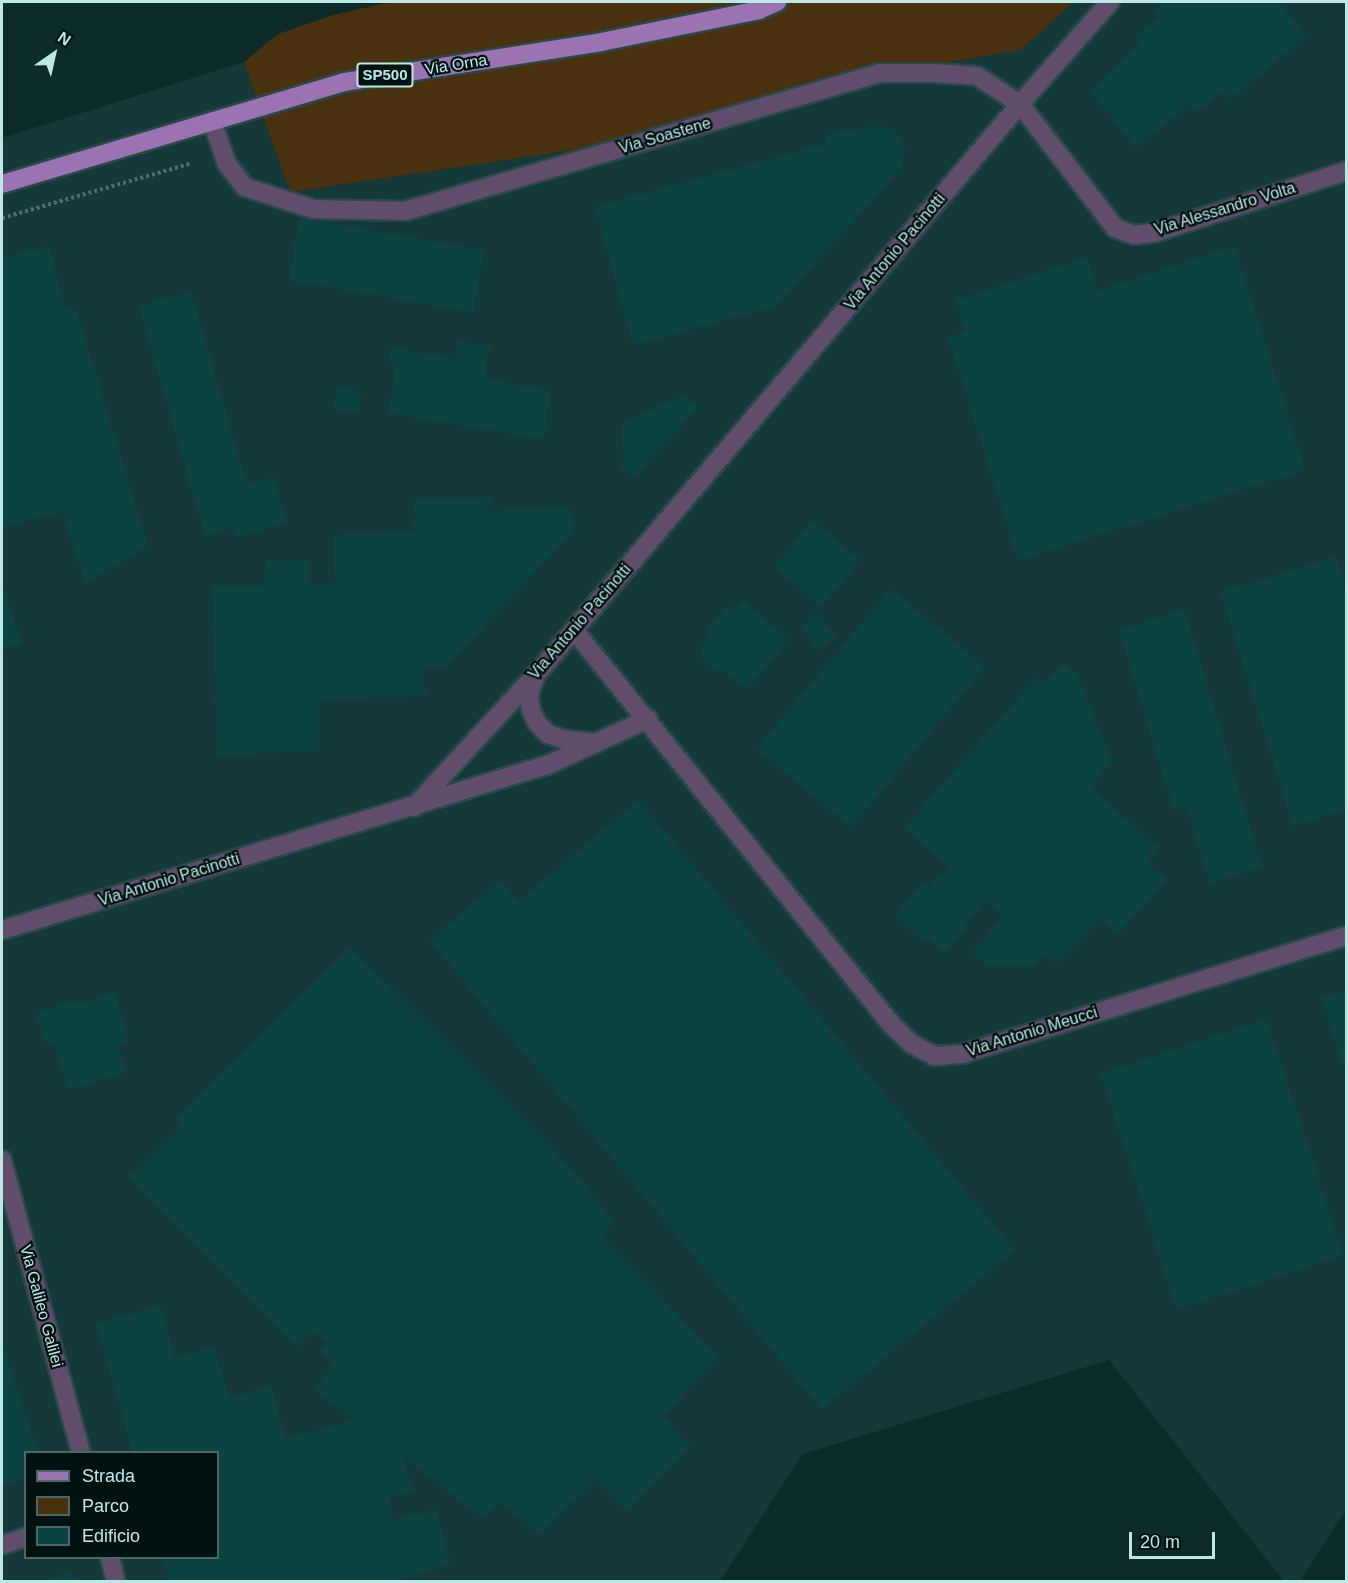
<!DOCTYPE html>
<html>
<head>
<meta charset="utf-8">
<style>
	body { margin:0 }
	#map { position:relative; width:1348px; height:1583px; overflow:hidden; background:#0c2b2a; font-family:Arial,sans-serif }
	div>[style] { position:absolute }
	.built>* { inset:0; background:#143938 }
	.green>* { inset:0; background:#493110 }
	.building>* { inset:0; background:#0c4342; transform-origin:0 0 }
	.path>* { height:4px; margin-top:-2px; transform-origin:0; background:repeating-linear-gradient(90deg,#4b6f6d 0 3px,transparent 0 6px) }
	.roads { filter:drop-shadow(2px 0 #284948) drop-shadow(-2px 0 #284948) drop-shadow(0 2px #284948) drop-shadow(0 -2px #284948) }
	.minor>* { height:18px; margin:-9px; padding:0 9px; transform-origin:9px; border-radius:9px; background:#604d6c }
	.primary>* { height:18px; margin:-9px; padding:0 9px; transform-origin:9px; border-radius:9px; background:#9b73b3 }
	span { translate:-50% -50%; white-space:nowrap; text-align:center; line-height:1.15; -webkit-text-stroke:4.5px #011211; paint-order:stroke }
	.shield-label span { padding:2px 4px; background:#011211; border:2px solid; border-radius:4px; -webkit-text-stroke-width:0 }
	.shield-label { font-size:15px; color:#bce8e6; font-weight:700 }
	.street-label { font-size:16px; color:#bce8e6 }
	.frame { position:absolute; inset:0; border:3px solid #bce8e6; pointer-events:none }
	.legend { position:absolute; left:24px; top:1451px; width:195px; height:108px; box-sizing:border-box; background:#011211; border:2px solid #4c6866; margin:0; padding:8px 10px; list-style:none; font-size:18px; color:#bce8e6 }
	.legend li { display:flex; align-items:center; gap:12px; height:30px }
	.legend b { width:30px; border:2px solid #4c6866 }
	.north { position:absolute; left:24px; top:24px; width:60px; height:60px; -webkit-text-stroke:4px #011211; paint-order:stroke; rotate:34deg; font-size:16px; font-weight:700; line-height:24px; text-align:center; color:#bce8e6 }
	.north::after { content:''; display:block; margin:auto; width:21px; height:27px; background:#bce8e6; clip-path:polygon(50% 0,100% 100%,50% 72%,0 100%) }
	.scale { position:absolute; left:1129px; top:1532px; width:86px; height:27px; box-sizing:border-box; border:3px solid #bce8e6; border-top:0; padding-left:8px; font-size:18px; line-height:21px; white-space:nowrap; color:#bce8e6; -webkit-text-stroke:4px #011211; paint-order:stroke }
</style>
</head>
<body>
<div id="map">
	<div class="built">
		<div style="clip-path:polygon(evenodd,1074px 2px,1346px 2px,1346px 1509px,1300px 1581px,1284px 1581px,1109px 1360px,803px 1454px,720px 1581px,2px 1581px,2px 138px,244px 62px,290px 192px,587px 148px,765px 95px,1020px 50px,1074px 2px,26px 1452px,218px 1452px,218px 1558px,26px 1558px,26px 1452px)"></div>
	</div>
	<div class="green">
		<div style="clip-path:polygon(390px 2px,1074px 2px,1020px 50px,765px 95px,587px 148px,290px 192px,244px 62px,278px 34px,333px 15px)"></div>
	</div>
	<div class="building">
		<div style="clip-path:polygon(1166px 2px,1278px 2px,1306px 36px,1229px 100px,1222px 91px,1197px 112px,1190px 103px,1136px 147px,1090px 91px,1141px 43px,1135px 37px,1161px 16px,1156px 10px)"></div>
		<div style="clip-path:polygon(871px 126px,892px 128px,905px 146px,902px 167px,776px 306px,633px 345px,595px 207px,826px 144px,825px 136px)"></div>
		<div style="left:300px;top:218px;width:187px;height:63px;rotate:10deg"></div>
		<div style="clip-path:polygon(49px 246px,66px 311px,76px 309px,148px 546px,85px 582px,62px 511px,2px 527px,2px 259px)"></div>
		<div style="clip-path:polygon(1235px 247px,1305px 470px,1018px 560px,948px 337px,966px 332px,956px 300px,1087px 258px,1097px 291px)"></div>
		<div style="clip-path:polygon(191px 291px,247px 485px,273px 477px,287px 523px,236px 537px,233px 527px,205px 535px,139px 307px)"></div>
		<div style="clip-path:polygon(457px 341px,490px 346px,484px 379px,551px 391px,543px 439px,388px 413px,396px 365px,388px 363px,391px 348px,454px 359px)"></div>
		<div style="left:337px;top:388px;width:25px;height:21px;rotate:9deg"></div>
		<div style="clip-path:polygon(685px 395px,698px 407px,634px 477px,623px 468px,622px 423px)"></div>
		<div style="clip-path:polygon(489px 497px,488px 511px,571px 508px,573px 531px,446px 666px,423px 667px,425px 696px,319px 699px,319px 751px,217px 755px,212px 587px,263px 586px,266px 561px,308px 560px,308px 585px,335px 584px,333px 535px,416px 532px,413px 499px)"></div>
		<div style="left:813px;top:521px;width:61px;height:60px;rotate:40deg"></div>
		<div style="clip-path:polygon(1336px 557px,1346px 591px,1346px 809px,1293px 826px,1221px 592px)"></div>
		<div style="clip-path:polygon(2px 583px,22px 644px,2px 649px)"></div>
		<div style="left:891px;top:589px;width:122px;height:208px;rotate:40deg"></div>
		<div style="clip-path:polygon(743px 601px,789px 640px,747px 689px,722px 669px,719px 673px,699px 656px,702px 652px,699px 650px,712px 634px,707px 630px,729px 604px,736px 610px)"></div>
		<div style="clip-path:polygon(1185px 610px,1262px 867px,1210px 883px,1187px 807px,1174px 811px,1119px 630px)"></div>
		<div style="clip-path:polygon(816px 613px,836px 634px,820px 651px,801px 629px)"></div>
		<div style="clip-path:polygon(1063px 662px,1078px 675px,1111px 761px,1090px 787px,1158px 848px,1146px 862px,1167px 880px,1118px 933px,1101px 918px,1056px 964px,1044px 953px,1035px 965px,989px 966px,972px 953px,1003px 916px,985px 900px,965px 923px,968px 926px,944px 953px,927px 937px,923px 941px,895px 916px,922px 884px,928px 889px,939px 875px,942px 878px,950px 868px,905px 827px,1038px 677px,1046px 682px)"></div>
		<div style="clip-path:polygon(639px 801px,1014px 1250px,822px 1409px,430px 940px,501px 881px,518px 902px)"></div>
		<div style="clip-path:polygon(350px 948px,525px 1120px,582px 1181px,613px 1222px,602px 1236px,718px 1358px,663px 1416px,691px 1447px,627px 1510px,596px 1479px,540px 1534px,500px 1501px,484px 1519px,402px 1455px,413px 1491px,388px 1497px,394px 1521px,436px 1509px,451px 1564px,389px 1582px,170px 1582px,163px 1558px,218px 1558px,218px 1452px,133px 1452px,96px 1324px,160px 1306px,175px 1358px,215px 1347px,229px 1398px,271px 1386px,286px 1439px,353px 1420px,314px 1389px,334px 1365px,320px 1351px,328px 1343px,313px 1331px,298px 1348px,129px 1177px,182px 1126px,175px 1120px)"></div>
		<div style="clip-path:polygon(1346px 990px,1346px 1072px,1322px 998px)"></div>
		<div style="clip-path:polygon(115px 993px,129px 1040px,117px 1044px,126px 1072px,69px 1089px,54px 1042px,46px 1044px,36px 1013px,76px 1000px,78px 1004px)"></div>
		<div style="left:1267px;top:1020px;width:247px;height:175px;rotate:72deg"></div>
		<div style="clip-path:polygon(2px 1341px,38px 1452px,26px 1452px,26px 1478px,2px 1485px)"></div>
		<div style="clip-path:polygon(72px 1571px,75px 1582px,42px 1582px,42px 1581px)"></div>
	</div>
	<div class="path">
		<div style="left:2px;top:218px;width:195px;rotate:-16.1deg"></div>
	</div>
	<div class="roads">
		<div class="minor">
			<div style="left:212px;top:121px;width:46px;rotate:70.8deg"></div>
			<div style="left:227px;top:164px;width:29px;rotate:52deg"></div>
			<div style="left:245px;top:187px;width:71px;rotate:17.9deg"></div>
			<div style="left:313px;top:209px;width:92px;rotate:1.2deg"></div>
			<div style="left:405px;top:211px;width:494px;rotate:-16.2deg"></div>
			<div style="left:879px;top:73px;width:56px"></div>
			<div style="left:935px;top:73px;width:42px;rotate:4.1deg"></div>
			<div style="left:977px;top:76px;width:51px;rotate:33.1deg"></div>
			<div style="left:1020px;top:104px;width:136px;rotate:-48.6deg"></div>
			<div style="left:574px;top:630px;width:506px;rotate:51.18deg"></div>
			<div style="left:891px;top:1024px;width:29px;rotate:44deg"></div>
			<div style="left:912px;top:1044px;width:26px;rotate:28deg"></div>
			<div style="left:935px;top:1056px;width:27px;rotate:-4deg"></div>
			<div style="left:962px;top:1054px;width:402px;rotate:-17.1deg"></div>
			<div style="left:535px;top:677px;width:19px;rotate:108deg"></div>
			<div style="left:529px;top:695px;width:15px;rotate:82deg"></div>
			<div style="left:531px;top:710px;width:14px;rotate:65deg"></div>
			<div style="left:537px;top:723px;width:16px;rotate:45deg"></div>
			<div style="left:548px;top:734px;width:15px;rotate:20deg"></div>
			<div style="left:562px;top:739px;width:31px;rotate:7deg"></div>
			<div style="left:414px;top:807px;width:188px;rotate:-47.4deg"></div>
			<div style="left:541px;top:669px;width:741px;rotate:-49.71deg"></div>
			<div style="left:1020px;top:104px;width:156px;rotate:52.5deg"></div>
			<div style="left:1115px;top:228px;width:20px;rotate:20deg"></div>
			<div style="left:1134px;top:235px;width:23px;rotate:-7deg"></div>
			<div style="left:1157px;top:232px;width:199px;rotate:-17.9deg"></div>
			<div style="left:2px;top:930px;width:573px;rotate:-16.85deg"></div>
			<div style="left:550px;top:764px;width:108px;rotate:-24.7deg"></div>
			<div style="left:2px;top:1160px;width:302px;rotate:74.9deg"></div>
			<div style="left:2px;top:1545px;width:25px;rotate:-18deg"></div>
			<div style="left:110px;top:1558px;width:25px;rotate:76deg"></div>
		</div>
		<div class="primary">
			<div style="left:2px;top:184px;width:357px;rotate:-16.6deg"></div>
			<div style="left:344px;top:82px;width:260px;rotate:-8.8deg"></div>
			<div style="left:601px;top:42px;width:161px;rotate:-11.4deg"></div>
			<div style="left:759px;top:10px;width:20px;rotate:-24deg"></div>
		</div>
	</div>
	<div class="shield-label">
		<span style="left:385px;top:75px">SP500</span>
	</div>
	<div class="street-label">
		<span style="left:456px;top:65px;rotate:-9deg">Via Orna</span>
		<span style="left:665px;top:136px;rotate:-16deg">Via Soastene</span>
		<span style="left:1225px;top:209px;rotate:-17deg">Via Alessandro Volta</span>
		<span style="left:895px;top:252px;rotate:-50deg">Via Antonio Pacinotti</span>
		<span style="left:580px;top:622px;rotate:-49deg">Via Antonio Pacinotti</span>
		<span style="left:169px;top:880px;rotate:-17deg">Via Antonio Pacinotti</span>
		<span style="left:1032px;top:1032px;rotate:-17deg">Via Antonio Meucci</span>
		<span style="left:41px;top:1306px;rotate:75deg">Via Galileo Galilei</span>
	</div>
	<div class="frame"></div>
	<ul class="legend">
	<li><b style="height:8px;background:#9b73b3"></b>Strada</li>
	<li><b style="height:16px;background:#493110"></b>Parco</li>
	<li><b style="height:16px;background:#0c4342"></b>Edificio</li>
	</ul>
	<div class="north">N</div>
	<div class="scale">20 m</div>
</div>
</body>
</html>
